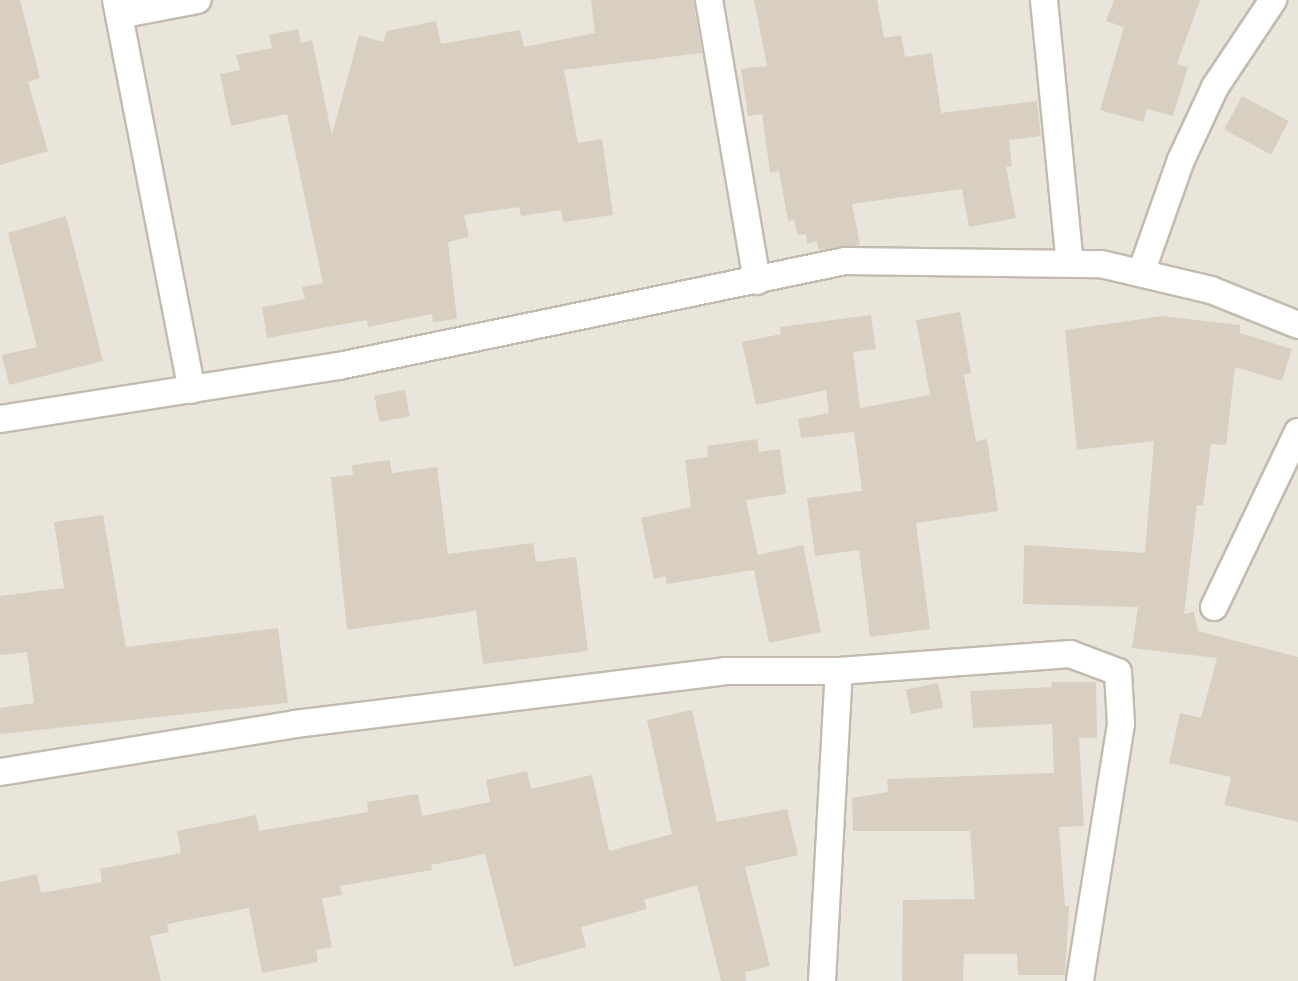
<!DOCTYPE html>
<html>
<head>
<meta charset="utf-8">
<style>
	body { margin:0 }
	#map { position:relative; width:1298px; height:981px; overflow:hidden; background:#f6f3ec; font-family:"Golos Text",sans-serif }
	div>[style] { position:absolute }
	.residential>* { inset:0; background:#eae5da; transform-origin:0 0 }
	.building>* { inset:0; background:#d8cfc1; transform-origin:0 0 }
	.roads { filter:drop-shadow(2px 0 #c2bbae) drop-shadow(-2px 0 #c2bbae) drop-shadow(0 2px #c2bbae) drop-shadow(0 -2px #c2bbae) }
	.minor>* { height:26px; margin:-13px; padding:0 13px; transform-origin:13px; border-radius:13px; background:#fff }
	span { translate:-50% -50%; white-space:nowrap; text-align:center; line-height:1.15; -webkit-text-stroke:7px #fff; paint-order:stroke }
</style>
</head>
<body>
<div id="map">
	<div class="residential">
		<div style="left:0;top:0;width:1298px;height:981px"></div>
	</div>
	<div class="building">
		<div style="clip-path:polygon(0 0,20px 0,40px 78px,28px 82px,48px 151px,0 165px)"></div>
		<div style="clip-path:polygon(591px 0,693px 0,702px 53px,564px 70px,578px 143px,602px 139px,613px 215px,563px 222px,561px 210px,521px 216px,519px 207px,464px 215px,469px 237px,448px 242px,457px 319px,433px 322px,432px 314px,368px 327px,367px 320px,267px 338px,262px 307px,305px 299px,302px 287px,323px 283px,287px 114px,231px 126px,220px 74px,240px 70px,236px 55px,272px 48px,269px 35px,298px 29px,301px 43px,312px 40px,332px 135px,359px 35px,383px 42px,387px 31px,436px 21px,441px 44px,520px 30px,524px 47px,595px 33px)"></div>
		<div style="clip-path:polygon(754px 0,877px 0,884px 38px,901px 35px,905px 57px,932px 53px,941px 113px,1037px 101px,1041px 136px,1009px 140px,1012px 166px,1006px 167px,1016px 218px,969px 227px,962px 189px,852px 204px,860px 245px,819px 250px,817px 241px,807px 244px,806px 234px,798px 235px,794px 220px,788px 221px,779px 171px,770px 173px,762px 114px,748px 116px,741px 69px,767px 66px)"></div>
		<div style="clip-path:polygon(1114px 0,1200px 0,1177px 64px,1188px 67px,1173px 116px,1147px 109px,1143px 122px,1100px 110px,1124px 27px,1106px 21px)"></div>
		<div style="left:1242px;top:96px;width:53px;height:38px;rotate:28deg"></div>
		<div style="clip-path:polygon(66px 216px,103px 361px,9px 385px,2px 355px,37px 347px,8px 233px)"></div>
		<div style="clip-path:polygon(960px 312px,971px 373px,964px 375px,976px 441px,987px 439px,998px 511px,916px 523px,930px 629px,870px 637px,859px 550px,815px 556px,807px 498px,862px 491px,854px 432px,801px 438px,798px 419px,829px 413px,826px 390px,756px 405px,742px 342px,781px 334px,780px 327px,871px 315px,876px 349px,853px 352px,860px 408px,930px 395px,916px 320px)"></div>
		<div style="clip-path:polygon(1163px 316px,1240px 325px,1240px 333px,1292px 349px,1282px 381px,1235px 367px,1226px 445px,1211px 444px,1203px 506px,1197px 505px,1184px 614px,1194px 612px,1198px 631px,1298px 657px,1298px 822px,1224px 805px,1231px 777px,1169px 763px,1180px 713px,1201px 718px,1217px 658px,1132px 648px,1138px 607px,1023px 604px,1024px 545px,1145px 553px,1154px 441px,1077px 450px,1065px 330px)"></div>
		<div style="left:405px;top:390px;width:27px;height:31px;rotate:80deg"></div>
		<div style="clip-path:polygon(757px 439px,759px 452px,780px 449px,786px 494px,746px 500px,758px 555px,803px 545px,821px 632px,769px 643px,754px 570px,667px 584px,665px 576px,654px 579px,641px 518px,691px 507px,685px 460px,708px 457px,707px 446px)"></div>
		<div style="clip-path:polygon(390px 460px,392px 473px,437px 467px,448px 554px,533px 543px,536px 562px,576px 557px,588px 651px,483px 664px,476px 611px,347px 630px,331px 477px,353px 475px,352px 465px)"></div>
		<div style="clip-path:polygon(103px 515px,126px 647px,278px 628px,288px 703px,0 734px,0 708px,34px 703px,27px 652px,0 655px,0 596px,64px 588px,54px 522px)"></div>
		<div style="clip-path:polygon(1051px 682px,1096px 682px,1097px 738px,1079px 738px,1084px 826px,1059px 827px,1065px 906px,1069px 906px,1065px 975px,1018px 975px,1017px 954px,964px 954px,963px 981px,902px 981px,903px 900px,975px 899px,970px 831px,853px 831px,852px 798px,888px 792px,887px 779px,1054px 773px,1052px 724px,973px 728px,970px 691px,1052px 687px)"></div>
		<div style="left:938px;top:683px;width:25px;height:33px;rotate:78deg"></div>
		<div style="clip-path:polygon(692px 710px,717px 822px,787px 809px,798px 855px,745px 867px,770px 966px,745px 972px,746px 981px,721px 981px,697px 885px,644px 900px,647px 909px,581px 927px,586px 947px,514px 967px,485px 854px,431px 865px,432px 870px,340px 886px,342px 895px,322px 898px,332px 947px,316px 950px,318px 962px,262px 973px,249px 908px,167px 924px,169px 932px,150px 936px,161px 981px,0 981px,0 882px,37px 874px,41px 893px,102px 882px,100px 869px,181px 853px,177px 831px,256px 815px,259px 831px,368px 812px,367px 802px,418px 794px,422px 816px,490px 802px,486px 780px,527px 771px,531px 789px,592px 775px,609px 851px,672px 834px,647px 720px)"></div>
	</div>
	<div class="roads">
		<div class="minor">
			<div style="left:116px;top:0;width:397px;rotate:79deg"></div>
			<div style="left:709px;top:0;width:285px;rotate:80.3deg"></div>
			<div style="left:1044px;top:0;width:264px;rotate:84.4deg"></div>
			<div style="left:119px;top:15px;width:80px;rotate:-10.8deg"></div>
			<div style="left:1142px;top:270px;width:117px;rotate:-70.5deg"></div>
			<div style="left:1181px;top:160px;width:81px;rotate:-65deg"></div>
			<div style="left:1215px;top:87px;width:105px;rotate:-56.3deg"></div>
			<div style="left:0;top:419px;width:343px;rotate:-8.9deg"></div>
			<div style="left:339px;top:366px;width:517px;rotate:-11.72deg"></div>
			<div style="left:845px;top:261px;width:256px;rotate:0.7deg"></div>
			<div style="left:1101px;top:264px;width:113px;rotate:13.3deg"></div>
			<div style="left:1211px;top:290px;width:94px;rotate:21.9deg"></div>
			<div style="left:1214px;top:607px;width:194px;rotate:-64.4deg"></div>
			<div style="left:0;top:772px;width:299px;rotate:-9.2deg"></div>
			<div style="left:295px;top:724px;width:433px;rotate:-7deg"></div>
			<div style="left:725px;top:671px;width:114px"></div>
			<div style="left:839px;top:671px;width:232px;rotate:-4.2deg"></div>
			<div style="left:1070px;top:654px;width:51px;rotate:20.6deg"></div>
			<div style="left:1118px;top:672px;width:52px;rotate:86.7deg"></div>
			<div style="left:1121px;top:724px;width:260px;rotate:99.1deg"></div>
			<div style="left:822px;top:981px;width:310px;rotate:-86.9deg"></div>
		</div>
	</div>
</div>
</body>
</html>
